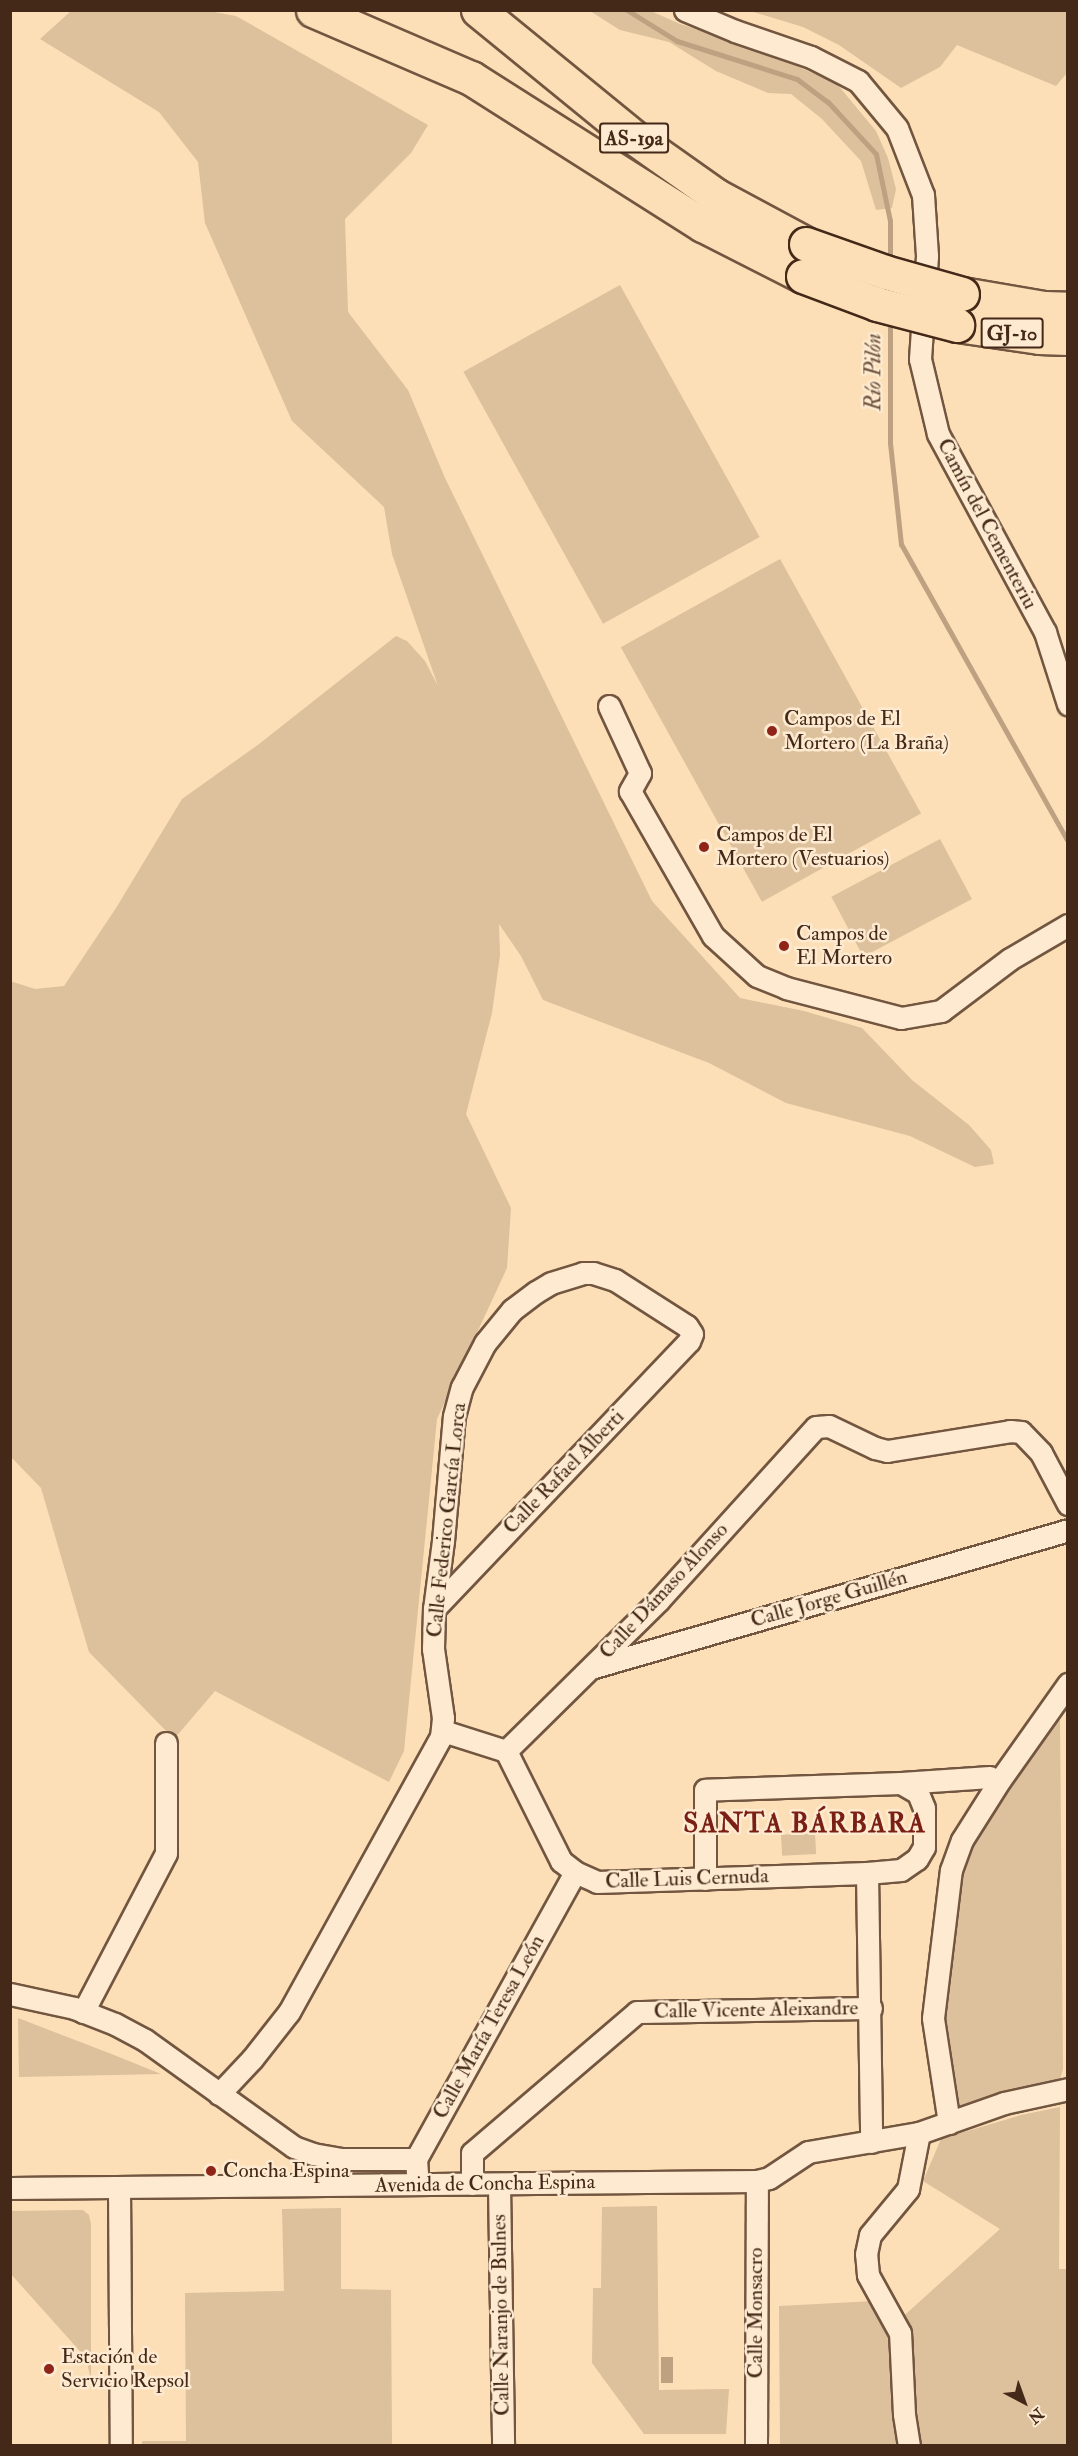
<!DOCTYPE html>
<html>
<head>
<meta charset="utf-8">
<style>
	body { margin:0 }
	#map { position:relative; width:1078px; height:2456px; overflow:hidden; background:#fcdfb7; font-family:"IM FELL Double Pica",serif }
	div>[style] { position:absolute }
	.green>* { inset:0; background:#ddc09c; transform-origin:0 0 }
	.water>* { inset:0; background:#bda181; transform-origin:0 0 }
	.stream>* { height:5px; margin:-2.5px; padding:0 2.5px; transform-origin:2.5px; border-radius:2.5px; background:#bda181 }
	.roads { filter:drop-shadow(2px 0 #725640) drop-shadow(-2px 0 #725640) drop-shadow(0 2px #725640) drop-shadow(0 -2px #725640) }
	.street>* { height:21px; margin:-10.5px; padding:0 10.5px; transform-origin:10.5px; border-radius:10.5px; background:#fdead0 }
	.highway>* { height:33px; margin:-16.5px; padding:0 16.5px; transform-origin:16.5px; border-radius:16.5px; background:#fcdfb7 }
	.bridges { filter:drop-shadow(2px 0 #442919) drop-shadow(-2px 0 #442919) drop-shadow(0 2px #442919) drop-shadow(0 -2px #442919) }
	.highway-bridge>* { height:33px; margin:-16.5px; padding:0 16.5px; transform-origin:16.5px; border-radius:16.5px; background:#fcdfb7 }
	.dots>* { width:16px; height:16px; translate:-50% -50%; box-sizing:border-box; border:3px solid #fdead0; border-radius:50% }
	span { translate:-50% -50%; white-space:nowrap; text-align:center; line-height:1.15; -webkit-text-stroke:5px #fdead0; paint-order:stroke }
	.shield-label span { padding:2px 4px; background:#fdead0; border:2px solid; border-radius:4px; -webkit-text-stroke-width:0 }
	.shield-label { font-size:20px; color:#442919; font-weight:700 }
	.street-label { font-size:21px; color:#442919 }
	.poi-label { font-size:21px; color:#442919 }
	.left { translate:0 -50%; text-align:left }
	.water-label { font-size:22px; color:#684d38; font-style:italic }
	.district-label { font-size:27px; color:#7a1f14; font-weight:700; letter-spacing:1.5px }
	.frame { position:absolute; inset:0; border:12px solid #442919; pointer-events:none }
	.north { position:absolute; left:994px; top:2372px; width:60px; height:60px; -webkit-text-stroke:4px #fdead0; paint-order:stroke; rotate:139deg; font-size:16px; font-weight:700; line-height:24px; text-align:center; color:#442919 }
	.north::after { content:''; display:block; margin:auto; width:21px; height:27px; background:#442919; clip-path:polygon(50% 0,100% 100%,50% 72%,0 100%) }
</style>
</head>
<body>
<div id="map">
	<div class="green">
		<div style="clip-path:polygon(203px 10px,236px 16px,428px 125px,411px 153px,345px 219px,348px 312px,408px 390px,445px 478px,652px 901px,740px 998px,804px 1011px,862px 1028px,912px 1080px,969px 1125px,991px 1150px,994px 1164px,975px 1167px,910px 1136px,786px 1103px,709px 1063px,543px 1000px,521px 956px,499px 924px,500px 955px,492px 1013px,466px 1114px,511px 1208px,507px 1268px,437px 1419px,404px 1751px,389px 1782px,215px 1691px,174px 1739px,89px 1652px,41px 1488px,11px 1457px,10px 981px,35px 989px,64px 986px,116px 908px,182px 799px,259px 744px,396px 636px,407px 641px,425px 661px,438px 686px,392px 554px,384px 507px,292px 421px,205px 223px,198px 162px,159px 112px,40px 39px,71px 11px)"></div>
		<div style="clip-path:polygon(590px 11px,651px 11px,680px 24px,761px 50px,837px 84px,876px 131px,888px 158px,896px 189px,892px 208px,876px 210px,861px 161px,822px 119px,791px 94px,768px 93px,716px 71px,669px 42px,620px 30px)"></div>
		<div style="clip-path:polygon(750px 11px,1067px 11px,1067px 73px,1056px 86px,957px 45px,940px 67px,901px 88px,839px 45px,803px 27px)"></div>
		<div style="left:620px;top:285px;width:288px;height:179px;rotate:61deg"></div>
		<div style="left:780px;top:559px;width:291px;height:182px;rotate:61deg"></div>
		<div style="left:940px;top:839px;width:68px;height:123px;rotate:62deg"></div>
		<div style="clip-path:polygon(1060px 1720px,1063px 2069px,1060px 2080px,957px 2110px,957px 2086px,940px 2015px,967px 1851px,1042px 1733px)"></div>
		<div style="left:815px;top:1833px;width:21px;height:34px;rotate:87deg"></div>
		<div style="clip-path:polygon(18px 2018px,114px 2055px,161px 2074px,19px 2077px)"></div>
		<div style="clip-path:polygon(1060px 2107px,1059px 2269px,1068px 2269px,1067px 2445px,922px 2445px,897px 2322px,1000px 2229px,923px 2181px,941px 2139px,1021px 2115px)"></div>
		<div style="clip-path:polygon(657px 2206px,659px 2390px,729px 2389px,726px 2434px,644px 2434px,592px 2363px,593px 2288px,601px 2288px,602px 2207px)"></div>
		<div style="clip-path:polygon(341px 2208px,341px 2289px,391px 2290px,392px 2445px,142px 2445px,142px 2441px,186px 2441px,185px 2293px,284px 2291px,282px 2209px)"></div>
		<div style="clip-path:polygon(83px 2210px,89px 2215px,91px 2224px,91px 2380px,86px 2358px,10px 2273px,11px 2211px)"></div>
		<div style="clip-path:polygon(874px 2301px,895px 2342px,901px 2445px,780px 2445px,779px 2306px)"></div>
	</div>
	<div class="water">
		<div style="left:661px;top:2357px;width:12px;height:26px"></div>
	</div>
	<div class="stream">
		<div style="left:627px;top:10px;width:59px;rotate:31.8deg"></div>
		<div style="left:677px;top:41px;width:126px;rotate:17.6deg"></div>
		<div style="left:797px;top:79px;width:39px;rotate:37deg"></div>
		<div style="left:828px;top:102px;width:71px;rotate:47.3deg"></div>
		<div style="left:876px;top:154px;width:68px;rotate:78.2deg"></div>
		<div style="left:890px;top:221px;width:41px;rotate:90deg"></div>
		<div style="left:890px;top:319px;width:124px;rotate:90deg"></div>
		<div style="left:890px;top:443px;width:102px;rotate:83.8deg"></div>
		<div style="left:901px;top:544px;width:341px;rotate:60.7deg"></div>
	</div>
	<div class="roads">
		<div class="street">
			<div style="left:685px;top:10px;width:54px;rotate:22.8deg"></div>
			<div style="left:735px;top:31px;width:80px;rotate:18.9deg"></div>
			<div style="left:811px;top:57px;width:53px;rotate:27.1deg"></div>
			<div style="left:858px;top:81px;width:61px;rotate:50.3deg"></div>
			<div style="left:897px;top:128px;width:72px;rotate:68.8deg"></div>
			<div style="left:923px;top:195px;width:61px;rotate:86.2deg"></div>
			<div style="left:927px;top:256px;width:103px;rotate:93.9deg"></div>
			<div style="left:920px;top:359px;width:77px;rotate:76.5deg"></div>
			<div style="left:938px;top:434px;width:225px;rotate:61.6deg"></div>
			<div style="left:1045px;top:632px;width:76px;rotate:72.3deg"></div>
			<div style="left:609px;top:706px;width:74px;rotate:65.2deg"></div>
			<div style="left:640px;top:773px;width:21px;rotate:119deg"></div>
			<div style="left:630px;top:791px;width:167px;rotate:60.2deg"></div>
			<div style="left:713px;top:936px;width:59px;rotate:42.3deg"></div>
			<div style="left:757px;top:976px;width:31px;rotate:22deg"></div>
			<div style="left:786px;top:988px;width:119px;rotate:14.6deg"></div>
			<div style="left:901px;top:1018px;width:41px;rotate:-9.9deg"></div>
			<div style="left:941px;top:1011px;width:86px;rotate:-37deg"></div>
			<div style="left:1010px;top:959px;width:67px;rotate:-30.4deg"></div>
			<div style="left:594px;top:1667px;width:493px;rotate:-16.1deg"></div>
			<div style="left:443px;top:1731px;width:66px;rotate:17.6deg"></div>
			<div style="left:506px;top:1751px;width:123px;rotate:63.4deg"></div>
			<div style="left:561px;top:1861px;width:18px;rotate:38deg"></div>
			<div style="left:575px;top:1872px;width:24px;rotate:24deg"></div>
			<div style="left:597px;top:1882px;width:270px;rotate:-1.9deg"></div>
			<div style="left:867px;top:1873px;width:34px;rotate:-5deg"></div>
			<div style="left:901px;top:1870px;width:19px;rotate:-35deg"></div>
			<div style="left:917px;top:1859px;width:14px;rotate:-60deg"></div>
			<div style="left:924px;top:1847px;width:39px;rotate:-90deg"></div>
			<div style="left:924px;top:1808px;width:16px;rotate:-112deg"></div>
			<div style="left:918px;top:1793px;width:20px;rotate:-150deg"></div>
			<div style="left:901px;top:1783px;width:196px;rotate:178deg"></div>
			<div style="left:705px;top:1790px;width:89px;rotate:90deg"></div>
			<div style="left:506px;top:1751px;width:214px;rotate:-44.6deg"></div>
			<div style="left:658px;top:1601px;width:235px;rotate:-47.8deg"></div>
			<div style="left:816px;top:1427px;width:13px;rotate:-4deg"></div>
			<div style="left:829px;top:1426px;width:51px;rotate:25.6deg"></div>
			<div style="left:875px;top:1448px;width:12px;rotate:14deg"></div>
			<div style="left:887px;top:1451px;width:125px;rotate:-9.2deg"></div>
			<div style="left:1010px;top:1431px;width:11px;rotate:5deg"></div>
			<div style="left:1021px;top:1432px;width:29px;rotate:46deg"></div>
			<div style="left:1041px;top:1453px;width:58px;rotate:62.1deg"></div>
			<div style="left:901px;top:1783px;width:89px;rotate:-3.9deg"></div>
			<div style="left:867px;top:1873px;width:269px;rotate:89.1deg"></div>
			<div style="left:10px;top:1994px;width:66px;rotate:12.3deg"></div>
			<div style="left:74px;top:2008px;width:44px;rotate:21.3deg"></div>
			<div style="left:115px;top:2024px;width:34px;rotate:28deg"></div>
			<div style="left:145px;top:2040px;width:183px;rotate:35.7deg"></div>
			<div style="left:294px;top:2147px;width:20px;rotate:20deg"></div>
			<div style="left:313px;top:2154px;width:29px;rotate:10deg"></div>
			<div style="left:342px;top:2159px;width:74px"></div>
			<div style="left:83px;top:2012px;width:179px;rotate:-62.4deg"></div>
			<div style="left:166px;top:1853px;width:110px;rotate:-90deg"></div>
			<div style="left:219px;top:2094px;width:48px;rotate:-46.7deg"></div>
			<div style="left:252px;top:2059px;width:60px;rotate:-51.8deg"></div>
			<div style="left:289px;top:2012px;width:314px;rotate:-61.1deg"></div>
			<div style="left:441px;top:1737px;width:19px;rotate:-84deg"></div>
			<div style="left:443px;top:1718px;width:70px;rotate:-98.2deg"></div>
			<div style="left:433px;top:1649px;width:40px;rotate:-88.6deg"></div>
			<div style="left:434px;top:1609px;width:69px;rotate:-82.5deg"></div>
			<div style="left:443px;top:1541px;width:125px;rotate:-85deg"></div>
			<div style="left:454px;top:1416px;width:30px;rotate:-75deg"></div>
			<div style="left:462px;top:1387px;width:50px;rotate:-62.4deg"></div>
			<div style="left:485px;top:1343px;width:43px;rotate:-50.7deg"></div>
			<div style="left:512px;top:1310px;width:30px;rotate:-37deg"></div>
			<div style="left:536px;top:1292px;width:17px;rotate:-31deg"></div>
			<div style="left:551px;top:1283px;width:34px;rotate:-17deg"></div>
			<div style="left:583px;top:1273px;width:10px"></div>
			<div style="left:593px;top:1273px;width:23px;rotate:18deg"></div>
			<div style="left:615px;top:1280px;width:85px;rotate:32.6deg"></div>
			<div style="left:687px;top:1326px;width:9px;rotate:58deg"></div>
			<div style="left:692px;top:1334px;width:8px;rotate:113deg"></div>
			<div style="left:689px;top:1341px;width:370px;rotate:133.6deg"></div>
			<div style="left:949px;top:2123px;width:106px;rotate:-98.7deg"></div>
			<div style="left:933px;top:2018px;width:149px;rotate:-83.1deg"></div>
			<div style="left:951px;top:1870px;width:32px;rotate:-70deg"></div>
			<div style="left:962px;top:1840px;width:71px;rotate:-57.7deg"></div>
			<div style="left:1000px;top:1780px;width:118px;rotate:-54.7deg"></div>
			<div style="left:417px;top:2173px;width:14px;rotate:-94deg"></div>
			<div style="left:416px;top:2159px;width:328px;rotate:-61deg"></div>
			<div style="left:472px;top:2184px;width:31px;rotate:-90deg"></div>
			<div style="left:472px;top:2153px;width:217px;rotate:-40.5deg"></div>
			<div style="left:637px;top:2012px;width:234px;rotate:-1deg"></div>
			<div style="left:499px;top:2184px;width:262px;rotate:89.1deg"></div>
			<div style="left:119px;top:2187px;width:259px;rotate:89.6deg"></div>
			<div style="left:10px;top:2188px;width:747px;rotate:-0.54deg"></div>
			<div style="left:757px;top:2181px;width:12px;rotate:-14deg"></div>
			<div style="left:769px;top:2178px;width:47px;rotate:-33.7deg"></div>
			<div style="left:808px;top:2152px;width:113px;rotate:-9.7deg"></div>
			<div style="left:919px;top:2133px;width:90px;rotate:-19.4deg"></div>
			<div style="left:1004px;top:2103px;width:66px;rotate:-12.3deg"></div>
			<div style="left:756px;top:2446px;width:265px;rotate:-89.8deg"></div>
			<div style="left:909px;top:2446px;width:32px;rotate:-99deg"></div>
			<div style="left:904px;top:2414px;width:81px;rotate:-92.8deg"></div>
			<div style="left:900px;top:2333px;width:66px;rotate:-118.9deg"></div>
			<div style="left:868px;top:2275px;width:21px;rotate:-95deg"></div>
			<div style="left:866px;top:2254px;width:19px;rotate:-78deg"></div>
			<div style="left:870px;top:2235px;width:60px;rotate:-50.4deg"></div>
			<div style="left:908px;top:2189px;width:57px;rotate:-78.9deg"></div>
		</div>
		<div class="highway">
			<div style="left:313px;top:10px;width:172px;rotate:23.3deg"></div>
			<div style="left:471px;top:78px;width:275px;rotate:32.4deg"></div>
			<div style="left:703px;top:225px;width:112px;rotate:27deg"></div>
			<div style="left:478px;top:10px;width:204px;rotate:39.2deg"></div>
			<div style="left:636px;top:139px;width:97px;rotate:35.3deg"></div>
			<div style="left:715px;top:195px;width:103px;rotate:28.3deg"></div>
			<div style="left:962px;top:294px;width:83px;rotate:9.7deg"></div>
			<div style="left:1044px;top:308px;width:24px;rotate:2deg"></div>
			<div style="left:957px;top:325px;width:83px;rotate:8.3deg"></div>
			<div style="left:1039px;top:337px;width:29px;rotate:2deg"></div>
		</div>
	</div>
	<div class="bridges">
		<div class="highway-bridge">
			<div style="left:806px;top:244px;width:84px;rotate:19.5deg"></div>
			<div style="left:885px;top:272px;width:80px;rotate:15.9deg"></div>
			<div style="left:803px;top:276px;width:79px;rotate:20.7deg"></div>
			<div style="left:877px;top:304px;width:83px;rotate:14.7deg"></div>
		</div>
	</div>
	<div class="dots">
		<div style="left:772px;top:731px;background:#8f2418"></div>
		<div style="left:704px;top:847px;background:#8f2418"></div>
		<div style="left:784px;top:946px;background:#8f2418"></div>
		<div style="left:211px;top:2171px;background:#8f2418"></div>
		<div style="left:49px;top:2369px;background:#8f2418"></div>
	</div>
	<div class="shield-label">
		<span style="left:634px;top:138px">AS-19a</span>
		<span style="left:1012px;top:333px">GJ-10</span>
	</div>
	<div class="street-label">
		<span style="left:987px;top:524px;rotate:62deg">Camín del Cementeriu</span>
		<span style="left:564px;top:1472px;rotate:-46deg">Calle Rafael Alberti</span>
		<span style="left:447px;top:1520px;rotate:-84deg">Calle Federico García Lorca</span>
		<span style="left:664px;top:1591px;rotate:-47deg">Calle Dámaso Alonso</span>
		<span style="left:829px;top:1599px;rotate:-16deg">Calle Jorge Guillén</span>
		<span style="left:687px;top:1879px;rotate:-2deg">Calle Luis Cernuda</span>
		<span style="left:756px;top:2010px;rotate:-1deg">Calle Vicente Aleixandre</span>
		<span style="left:489px;top:2027px;rotate:-61deg">Calle María Teresa León</span>
		<span style="left:485px;top:2184px;rotate:-1deg">Avenida de Concha Espina</span>
		<span style="left:756px;top:2313px;rotate:-90deg">Calle Monsacro</span>
		<span style="left:501px;top:2315px;rotate:-91deg">Calle Naranjo de Bulnes</span>
	</div>
	<div class="poi-label">
		<span class="left" style="left:784px;top:731px">Campos de El<br>Mortero (La Braña)</span>
		<span class="left" style="left:716px;top:847px">Campos de El<br>Mortero (Vestuarios)</span>
		<span class="left" style="left:796px;top:946px">Campos de<br>El Mortero</span>
		<span class="left" style="left:223px;top:2171px">Concha Espina</span>
		<span class="left" style="left:61px;top:2369px">Estación de<br>Servicio Repsol</span>
	</div>
	<div class="water-label">
		<span style="left:874px;top:372px;rotate:-90deg">Río Pilón</span>
	</div>
	<div class="district-label">
		<span style="left:805px;top:1824px">SANTA BÁRBARA</span>
	</div>
	<div class="frame"></div>
	<div class="north">N</div>
</div>
</body>
</html>
